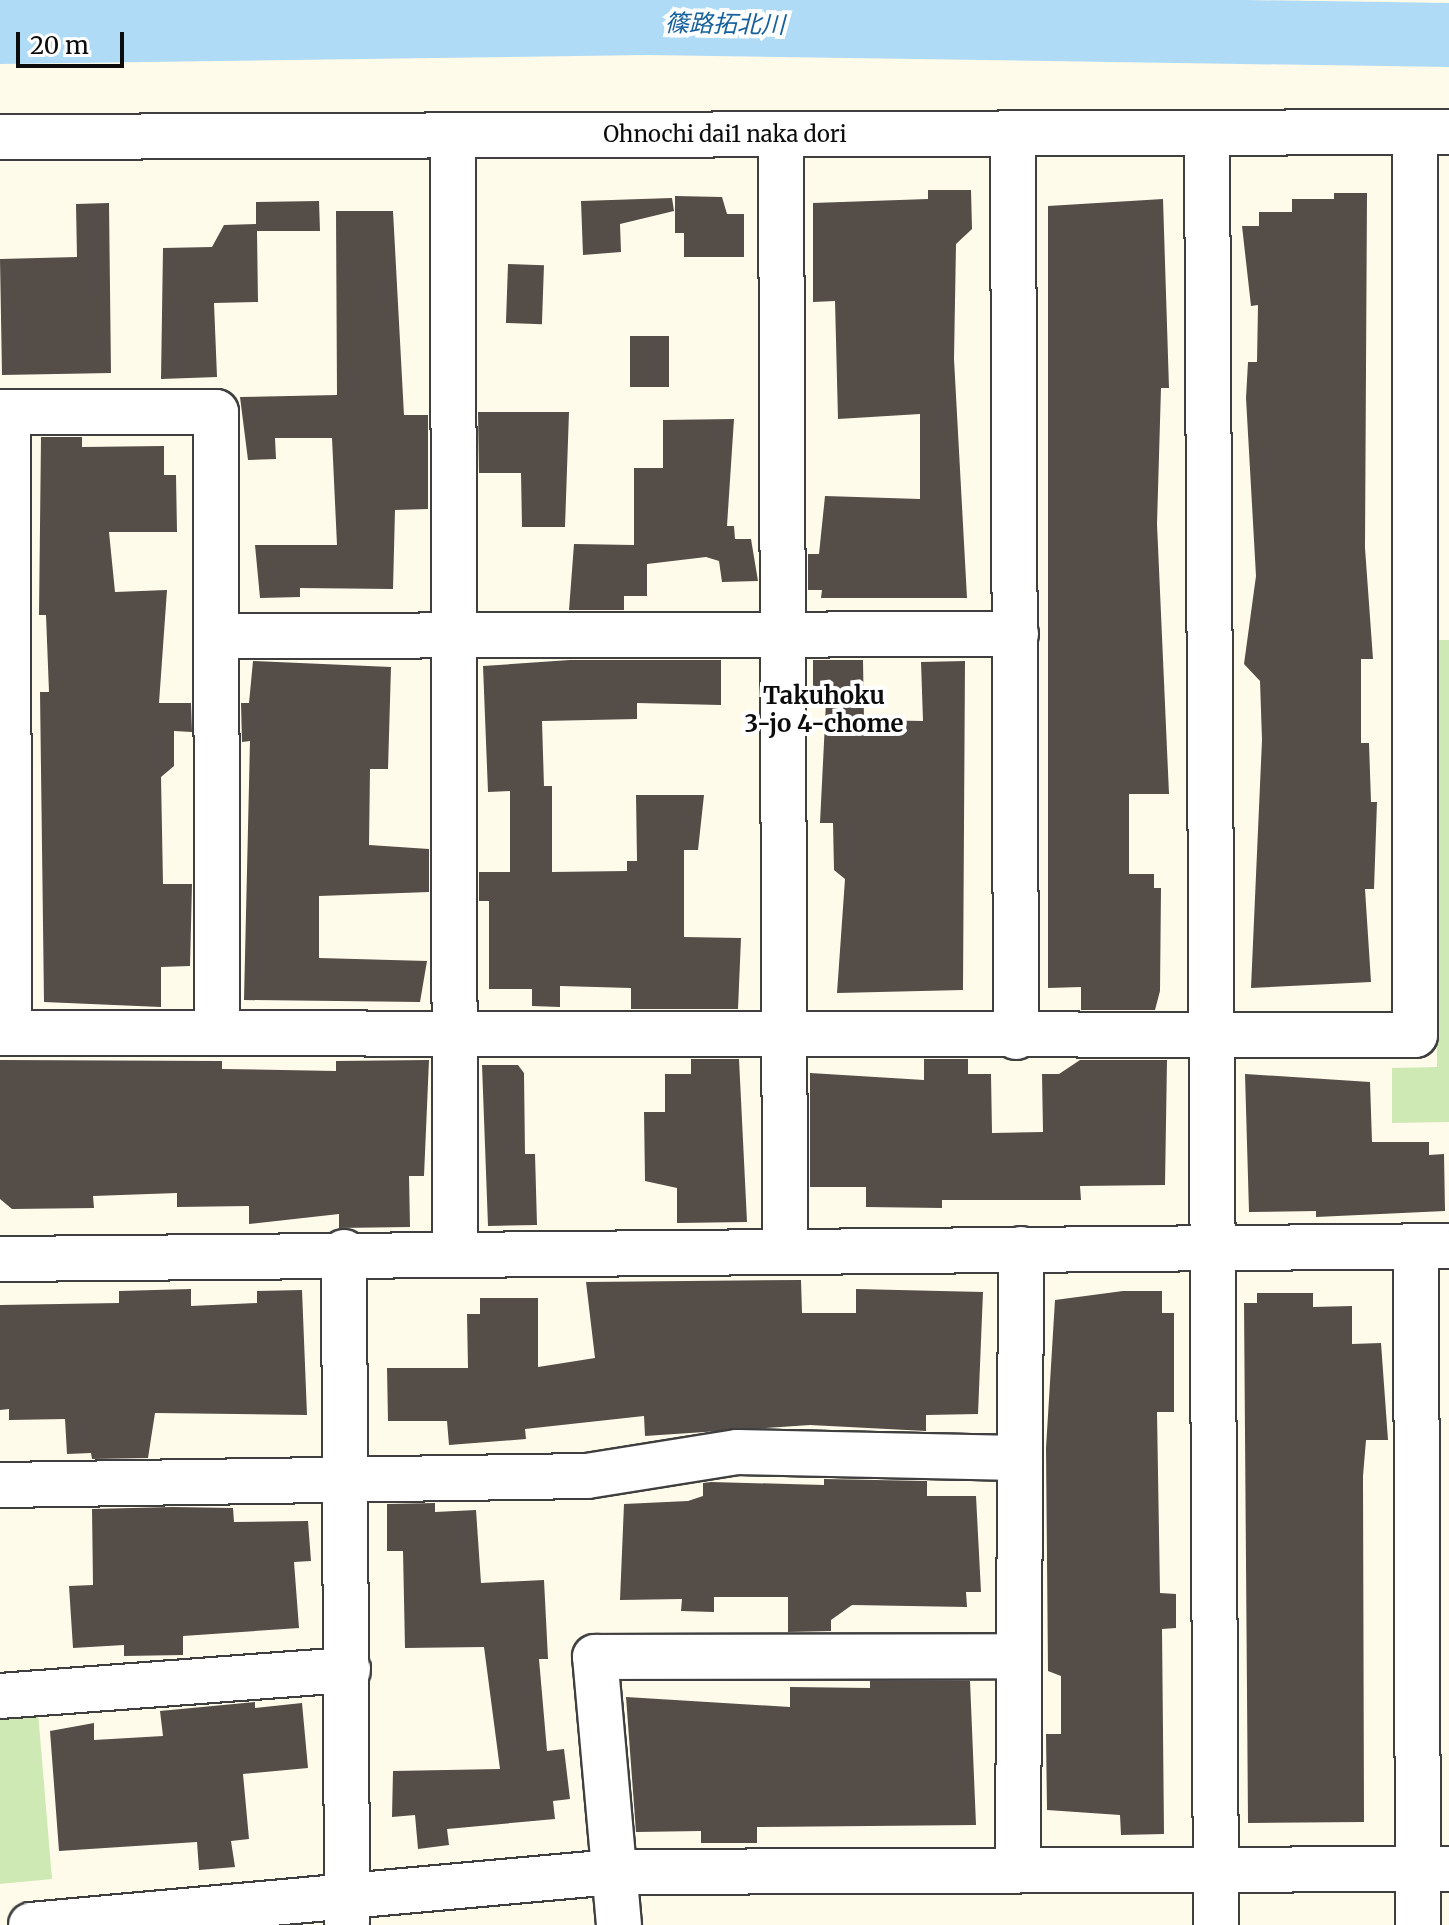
<!DOCTYPE html>
<html>
<head>
<meta charset="utf-8">
<style>
	body { margin:0 }
	#map { position:relative; width:1449px; height:1925px; overflow:hidden; background:#fffbea; font-family:Merriweather,"Noto Sans JP",serif }
	div>[style] { position:absolute }
	.green>* { inset:0; background:#cfe9b5 }
	.river>* { height:64px; margin:-32px; padding:0 32px; transform-origin:32px; border-radius:32px; background:#b0dbf6 }
	.building>* { inset:0; background:#544d48; transform-origin:0 0 }
	.roads { filter:drop-shadow(2px 0 #3f3f3f) drop-shadow(-2px 0 #3f3f3f) drop-shadow(0 2px #3f3f3f) drop-shadow(0 -2px #3f3f3f) }
	.minor>* { height:44px; margin:-22px; padding:0 22px; transform-origin:22px; border-radius:22px; background:#fff }
	span { translate:-50% -50%; white-space:nowrap; text-align:center; line-height:1.15; -webkit-text-stroke:8px #fff; paint-order:stroke }
	.street-label { font-size:22px; color:#0c0c0c }
	.water-label { font-size:24px; color:#16619d; font-style:italic }
	.neighbourhood-label { font-size:24px; color:#0c0c0c; font-weight:700 }
	.scale { position:absolute; left:16px; top:32px; width:108px; height:36px; box-sizing:border-box; border:4px solid #0c0c0c; border-top:0; padding-left:10px; font-size:24px; line-height:28px; white-space:nowrap; color:#0c0c0c; -webkit-text-stroke:6px #fff; paint-order:stroke }
</style>
</head>
<body>
<div id="map">
	<div class="green">
		<div style="clip-path:polygon(1434px 640px,1449px 640px,1449px 1122px,1392px 1123px,1392px 1068px,1437px 1067px)"></div>
		<div style="clip-path:polygon(38px 1712px,52px 1879px,0 1884px,0 1715px)"></div>
	</div>
	<div class="river">
		<div style="left:0;top:32px;width:647px;rotate:-0.8deg"></div>
		<div style="left:647px;top:23px;width:802px;rotate:0.86deg"></div>
	</div>
	<div class="building">
		<div style="clip-path:polygon(928px 190px,971px 190px,972px 229px,956px 244px,954px 359px,967px 598px,821px 598px,822px 590px,808px 590px,808px 554px,819px 554px,825px 496px,920px 499px,920px 414px,838px 419px,835px 301px,813px 302px,813px 203px,928px 199px)"></div>
		<div style="clip-path:polygon(1334px 193px,1367px 193px,1365px 548px,1373px 659px,1361px 659px,1361px 743px,1369px 743px,1371px 802px,1377px 802px,1374px 889px,1365px 889px,1371px 982px,1251px 988px,1262px 740px,1260px 681px,1244px 664px,1256px 576px,1246px 398px,1248px 362px,1257px 362px,1258px 305px,1251px 306px,1242px 226px,1259px 226px,1259px 212px,1292px 212px,1292px 199px,1334px 199px)"></div>
		<div style="clip-path:polygon(675px 196px,722px 197px,727px 214px,744px 214px,744px 257px,684px 257px,684px 233px,675px 233px)"></div>
		<div style="clip-path:polygon(672px 198px,674px 211px,620px 224px,621px 252px,583px 255px,581px 201px)"></div>
		<div style="clip-path:polygon(1163px 199px,1169px 388px,1161px 388px,1157px 524px,1169px 794px,1129px 794px,1129px 874px,1154px 874px,1154px 888px,1161px 888px,1160px 991px,1155px 1010px,1081px 1010px,1081px 987px,1048px 988px,1048px 206px)"></div>
		<div style="clip-path:polygon(319px 201px,320px 231px,257px 231px,258px 302px,214px 303px,217px 377px,161px 379px,163px 248px,212px 247px,224px 225px,256px 224px,256px 202px)"></div>
		<div style="clip-path:polygon(109px 203px,111px 373px,2px 375px,0 259px,77px 257px,76px 204px)"></div>
		<div style="clip-path:polygon(336px 211px,393px 211px,404px 415px,428px 415px,428px 509px,395px 510px,393px 589px,300px 588px,300px 597px,260px 598px,255px 545px,337px 545px,332px 438px,275px 438px,276px 459px,248px 460px,240px 397px,337px 395px)"></div>
		<div style="left:508px;top:264px;width:36px;height:59px;rotate:2deg"></div>
		<div style="left:630px;top:336px;width:39px;height:51px"></div>
		<div style="clip-path:polygon(478px 412px,569px 412px,565px 527px,522px 527px,521px 473px,479px 473px)"></div>
		<div style="clip-path:polygon(734px 419px,727px 526px,734px 526px,735px 539px,751px 539px,758px 581px,722px 582px,719px 561px,706px 557px,647px 564px,647px 596px,624px 596px,624px 610px,569px 610px,574px 544px,634px 545px,634px 468px,663px 468px,663px 420px)"></div>
		<div style="clip-path:polygon(41px 437px,82px 437px,82px 447px,164px 446px,164px 475px,176px 475px,177px 532px,109px 532px,115px 592px,167px 590px,159px 703px,191px 703px,192px 732px,174px 731px,174px 766px,161px 777px,163px 884px,192px 884px,190px 966px,161px 967px,161px 1007px,44px 1002px,40px 692px,49px 692px,46px 615px,39px 615px)"></div>
		<div style="clip-path:polygon(570px 660px,721px 660px,721px 705px,637px 703px,637px 719px,542px 721px,544px 786px,552px 786px,552px 872px,627px 871px,627px 861px,637px 861px,636px 795px,704px 795px,698px 850px,684px 850px,684px 937px,741px 938px,738px 1009px,631px 1009px,631px 988px,560px 986px,560px 1007px,532px 1006px,532px 989px,489px 989px,489px 901px,479px 901px,479px 872px,510px 872px,510px 791px,488px 792px,483px 666px)"></div>
		<div style="clip-path:polygon(813px 660px,863px 660px,864px 720px,923px 721px,921px 662px,965px 661px,963px 990px,837px 993px,845px 879px,834px 870px,833px 823px,820px 823px,826px 702px,813px 702px)"></div>
		<div style="clip-path:polygon(253px 661px,391px 667px,388px 769px,370px 769px,369px 845px,429px 849px,429px 892px,319px 896px,319px 958px,427px 961px,420px 1002px,244px 1000px,250px 741px,242px 742px,241px 703px,249px 703px)"></div>
		<div style="clip-path:polygon(691px 1059px,739px 1059px,747px 1222px,677px 1223px,677px 1188px,645px 1181px,644px 1112px,665px 1112px,665px 1074px,691px 1074px)"></div>
		<div style="clip-path:polygon(924px 1059px,968px 1059px,968px 1074px,991px 1074px,992px 1133px,1043px 1132px,1042px 1074px,1059px 1074px,1080px 1060px,1167px 1060px,1165px 1185px,1080px 1186px,1081px 1200px,942px 1200px,942px 1208px,866px 1207px,866px 1187px,810px 1187px,810px 1073px,924px 1080px)"></div>
		<div style="clip-path:polygon(0 1060px,222px 1061px,222px 1069px,336px 1071px,336px 1061px,429px 1060px,424px 1176px,409px 1176px,410px 1227px,339px 1228px,339px 1214px,249px 1224px,249px 1206px,177px 1207px,177px 1193px,93px 1196px,94px 1208px,12px 1209px,0 1199px)"></div>
		<div style="clip-path:polygon(482px 1065px,518px 1065px,524px 1073px,525px 1154px,535px 1154px,537px 1225px,488px 1226px)"></div>
		<div style="clip-path:polygon(1245px 1074px,1370px 1082px,1372px 1142px,1429px 1142px,1429px 1155px,1444px 1154px,1445px 1211px,1316px 1217px,1316px 1211px,1249px 1212px)"></div>
		<div style="clip-path:polygon(801px 1280px,802px 1313px,856px 1313px,856px 1289px,983px 1292px,978px 1414px,926px 1415px,926px 1431px,810px 1425px,645px 1436px,644px 1416px,525px 1429px,526px 1439px,449px 1445px,447px 1421px,388px 1421px,387px 1368px,468px 1368px,467px 1314px,480px 1314px,480px 1298px,538px 1298px,538px 1367px,595px 1358px,586px 1282px)"></div>
		<div style="clip-path:polygon(191px 1289px,191px 1306px,257px 1303px,257px 1291px,302px 1290px,307px 1415px,155px 1413px,148px 1458px,92px 1459px,91px 1453px,67px 1454px,65px 1419px,9px 1420px,9px 1409px,0 1410px,0 1305px,119px 1303px,119px 1291px)"></div>
		<div style="clip-path:polygon(1123px 1291px,1162px 1291px,1162px 1313px,1174px 1313px,1174px 1412px,1157px 1412px,1160px 1593px,1176px 1594px,1176px 1628px,1162px 1629px,1164px 1834px,1121px 1835px,1120px 1815px,1047px 1810px,1046px 1734px,1061px 1734px,1061px 1676px,1048px 1671px,1046px 1448px,1055px 1300px)"></div>
		<div style="clip-path:polygon(1257px 1293px,1313px 1293px,1313px 1307px,1352px 1306px,1352px 1344px,1381px 1343px,1388px 1440px,1366px 1440px,1363px 1476px,1364px 1822px,1248px 1823px,1244px 1303px,1257px 1303px)"></div>
		<div style="clip-path:polygon(824px 1479px,927px 1481px,927px 1496px,976px 1496px,981px 1592px,966px 1592px,967px 1607px,852px 1605px,831px 1620px,831px 1631px,788px 1632px,788px 1597px,714px 1597px,714px 1612px,681px 1611px,682px 1599px,620px 1600px,624px 1504px,688px 1501px,703px 1496px,703px 1483px,711px 1482px,824px 1485px)"></div>
		<div style="clip-path:polygon(435px 1503px,435px 1512px,476px 1510px,481px 1583px,544px 1580px,548px 1659px,539px 1659px,547px 1751px,564px 1749px,570px 1799px,553px 1801px,555px 1819px,447px 1829px,449px 1845px,418px 1849px,415px 1815px,392px 1817px,393px 1771px,500px 1769px,484px 1647px,405px 1648px,403px 1551px,387px 1551px,387px 1504px)"></div>
		<div style="clip-path:polygon(172px 1507px,233px 1508px,234px 1522px,308px 1521px,311px 1561px,294px 1562px,299px 1628px,183px 1636px,183px 1655px,124px 1656px,124px 1645px,73px 1648px,69px 1586px,93px 1585px,92px 1509px)"></div>
		<div style="clip-path:polygon(870px 1681px,970px 1681px,976px 1825px,757px 1827px,757px 1843px,701px 1843px,701px 1831px,636px 1832px,626px 1697px,790px 1707px,790px 1687px,870px 1688px)"></div>
		<div style="clip-path:polygon(255px 1702px,255px 1708px,302px 1703px,308px 1768px,243px 1774px,249px 1839px,231px 1841px,235px 1867px,199px 1870px,197px 1842px,59px 1851px,50px 1731px,94px 1723px,94px 1740px,163px 1736px,160px 1711px)"></div>
	</div>
	<div class="roads">
		<div class="minor">
			<div style="left:453px;top:135px;width:1117px;rotate:89.9deg"></div>
			<div style="left:1013px;top:135px;width:902px;rotate:89.81deg"></div>
			<div style="left:1207px;top:135px;width:1790px;rotate:89.71deg"></div>
			<div style="left:781px;top:136px;width:1115px;rotate:89.79deg"></div>
			<div style="left:0;top:137px;width:1449px;rotate:-0.2deg"></div>
			<div style="left:0;top:412px;width:216px"></div>
			<div style="left:216px;top:412px;width:617px;rotate:89.91deg"></div>
			<div style="left:8px;top:412px;width:621px;rotate:89.91deg"></div>
			<div style="left:218px;top:636px;width:798px;rotate:-0.14deg"></div>
			<div style="left:0;top:1033px;width:1415px;rotate:0.08deg"></div>
			<div style="left:1415px;top:1035px;width:903px;rotate:-90deg"></div>
			<div style="left:1416px;top:1246px;width:679px;rotate:89.83deg"></div>
			<div style="left:344px;top:1252px;width:671px;rotate:89.74deg"></div>
			<div style="left:0;top:1259px;width:1449px;rotate:-0.51deg"></div>
			<div style="left:0;top:1485px;width:587px;rotate:-0.88deg"></div>
			<div style="left:587px;top:1476px;width:152px;rotate:-9.1deg"></div>
			<div style="left:737px;top:1452px;width:281px;rotate:1.2deg"></div>
			<div style="left:0;top:1696px;width:349px;rotate:-4.3deg"></div>
			<div style="left:1018px;top:1870px;width:621px;rotate:-89.72deg"></div>
			<div style="left:31px;top:1925px;width:583px;rotate:-5.21deg"></div>
			<div style="left:612px;top:1872px;width:837px;rotate:-0.21deg"></div>
			<div style="left:619px;top:1925px;width:269px;rotate:-95.1deg"></div>
			<div style="left:595px;top:1657px;width:420px;rotate:-0.1deg"></div>
		</div>
	</div>
	<div class="street-label">
		<span style="left:725px;top:135px">Ohnochi dai1 naka dori</span>
	</div>
	<div class="water-label">
		<span style="left:725px;top:24px;rotate:1deg">篠路拓北川</span>
	</div>
	<div class="neighbourhood-label">
		<span style="left:824px;top:710px">Takuhoku<br>3-jo 4-chome</span>
	</div>
	<div class="scale">20 m</div>
</div>
</body>
</html>
